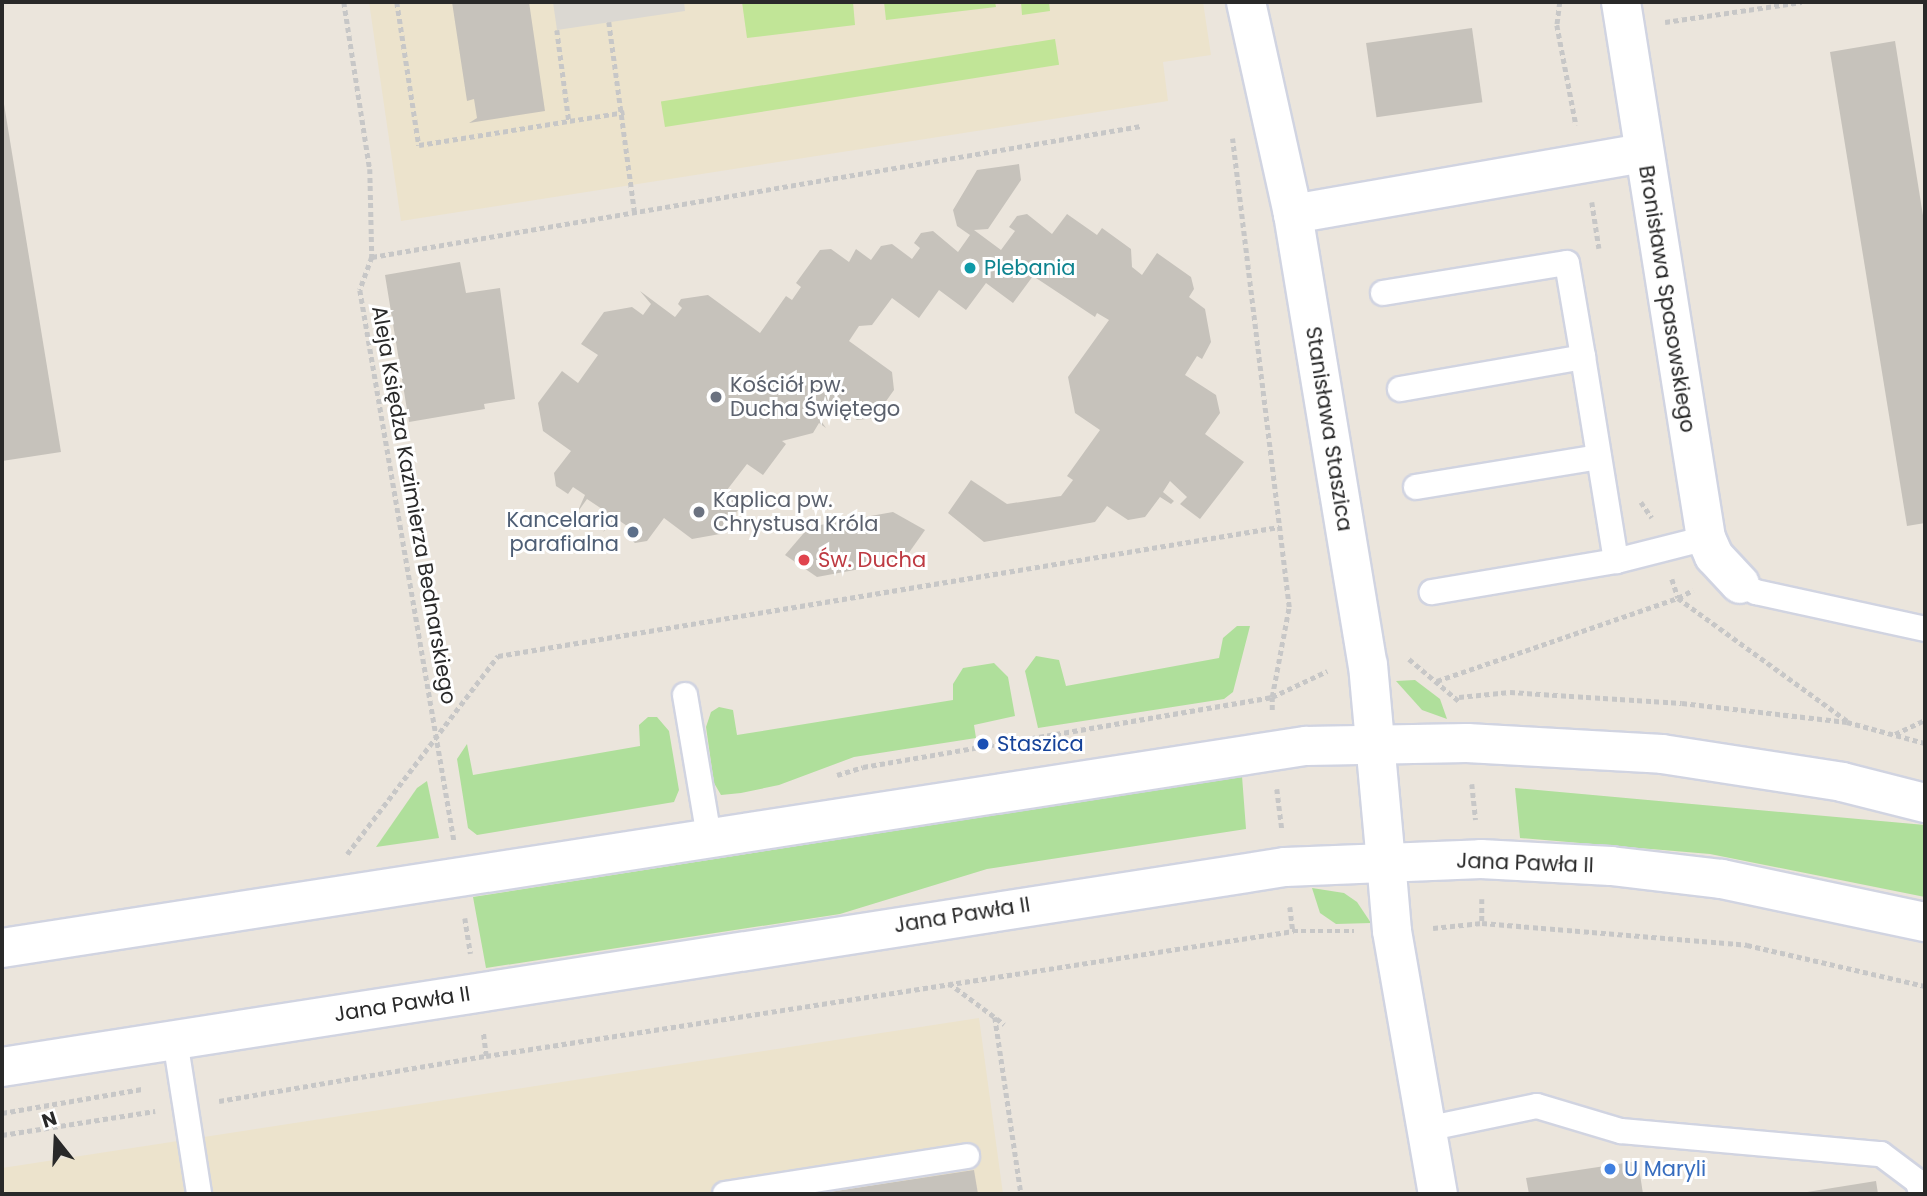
<!DOCTYPE html>
<html>
<head>
<meta charset="utf-8">
<style>
	body { margin:0 }
	#map { position:relative; width:1927px; height:1196px; overflow:hidden; background:#ebe5dc; font-family:Poppins,sans-serif }
	div>[style] { position:absolute }
	.education>* { inset:0; background:#ece3cc }
	.green>* { inset:0; background:#afdf9b }
	.pitch>* { inset:0; background:#c1e597; transform-origin:0 0 }
	.plaza>* { inset:0; background:#dbd8d2 }
	.building>* { inset:0; background:#c6c2bb; transform-origin:0 0 }
	.path>* { height:4.5px; margin-top:-2.25px; transform-origin:0; background:repeating-linear-gradient(90deg,#c7c7c7 0 5px,transparent 0 8.5px) }
	.roads { filter:drop-shadow(2px 0 #d1d4e1) drop-shadow(-2px 0 #d1d4e1) drop-shadow(0 2px #d1d4e1) drop-shadow(0 -2px #d1d4e1) }
	.lane>* { height:24px; margin:-12px; padding:0 12px; transform-origin:12px; border-radius:12px; background:#fff }
	.street>* { height:38px; margin:-19px; padding:0 19px; transform-origin:19px; border-radius:19px; background:#fff }
	.secondary>* { height:38px; margin:-19px; padding:0 19px; transform-origin:19px; border-radius:19px; background:#fff }
	.dots>* { width:19px; height:19px; translate:-50% -50%; box-sizing:border-box; border:4px solid #fff; border-radius:50% }
	span { translate:-50% -50%; white-space:nowrap; text-align:center; line-height:1.15; -webkit-text-stroke:6px #fff; paint-order:stroke }
	.culture-label { font-size:21px; color:#0d838f }
	.left { translate:0 -50%; text-align:left }
	.street-label { font-size:21px; color:#292929 }
	.worship-label { font-size:21px; color:#5b616d }
	.service-label { font-size:21px; color:#4e5e75 }
	.right { translate:-100% -50%; text-align:right }
	.health-label { font-size:21px; color:#be3a42 }
	.transit-label { font-size:21px; color:#164399 }
	.shop-label { font-size:21px; color:#366cbe }
	.frame { position:absolute; inset:0; border:4px solid #292929; pointer-events:none }
	.north { position:absolute; left:21px; top:1105px; width:70px; height:70px; -webkit-text-stroke:5px #fff; paint-order:stroke; rotate:342deg; font-size:19px; font-weight:700; line-height:28px; text-align:center; color:#292929 }
	.north::after { content:''; display:block; margin:auto; width:24px; height:32px; background:#292929; clip-path:polygon(50% 0,100% 100%,50% 72%,0 100%) }
</style>
</head>
<body>
<div id="map">
	<div class="education">
		<div style="clip-path:polygon(369px 2px,1203px 2px,1211px 55px,1163px 62px,1168px 101px,401px 221px)"></div>
		<div style="clip-path:polygon(979px 1018px,1003px 1194px,2px 1194px,2px 1168px)"></div>
	</div>
	<div class="green">
		<div style="clip-path:polygon(1237px 626px,1250px 626px,1233px 692px,1224px 699px,1038px 728px,1025px 671px,1036px 656px,1059px 660px,1066px 686px,1219px 658px,1223px 638px)"></div>
		<div style="clip-path:polygon(994px 663px,1008px 677px,1015px 716px,974px 725px,976px 738px,854px 757px,779px 785px,741px 793px,721px 795px,714px 783px,706px 727px,711px 712px,719px 707px,733px 710px,737px 735px,953px 700px,953px 684px,963px 668px)"></div>
		<div style="clip-path:polygon(1415px 680px,1440px 699px,1447px 719px,1422px 710px,1396px 681px)"></div>
		<div style="clip-path:polygon(648px 717px,657px 717px,669px 731px,679px 790px,674px 802px,477px 835px,468px 828px,457px 759px,467px 744px,473px 775px,640px 746px,639px 725px)"></div>
		<div style="clip-path:polygon(1242px 776px,1246px 829px,987px 869px,840px 914px,486px 968px,473px 897px)"></div>
		<div style="clip-path:polygon(427px 781px,439px 838px,376px 847px,417px 788px)"></div>
		<div style="clip-path:polygon(1515px 788px,1925px 825px,1925px 897px,1710px 854px,1520px 838px)"></div>
		<div style="clip-path:polygon(1312px 888px,1344px 893px,1357px 902px,1371px 923px,1336px 924px,1320px 913px)"></div>
	</div>
	<div class="pitch">
		<div style="clip-path:polygon(742px 2px,853px 2px,855px 25px,747px 38px)"></div>
		<div style="clip-path:polygon(884px 2px,995px 2px,996px 7px,886px 20px)"></div>
		<div style="clip-path:polygon(1021px 2px,1049px 2px,1050px 11px,1022px 15px)"></div>
		<div style="left:1055px;top:39px;width:26px;height:399px;rotate:81deg"></div>
	</div>
	<div class="plaza">
		<div style="clip-path:polygon(553px 2px,684px 2px,685px 11px,557px 30px)"></div>
	</div>
	<div class="building">
		<div style="clip-path:polygon(452px 2px,529px 2px,545px 111px,469px 123px,477px 118px,474px 99px,467px 101px)"></div>
		<div style="left:1472px;top:28px;width:75px;height:107px;rotate:82deg"></div>
		<div style="clip-path:polygon(1895px 41px,1925px 228px,1925px 523px,1907px 526px,1830px 52px)"></div>
		<div style="clip-path:polygon(3px 98px,61px 452px,2px 461px,2px 99px)"></div>
		<div style="clip-path:polygon(1019px 164px,1021px 180px,988px 229px,974px 230px,1001px 250px,1015px 231px,1009px 227px,1017px 216px,1027px 214px,1052px 234px,1067px 214px,1097px 235px,1102px 228px,1131px 249px,1132px 267px,1142px 275px,1157px 253px,1191px 277px,1194px 289px,1189px 297px,1205px 309px,1211px 342px,1202px 359px,1197px 356px,1185px 375px,1216px 395px,1220px 413px,1205px 434px,1244px 462px,1200px 519px,1180px 504px,1187px 497px,1170px 481px,1163px 492px,1174px 501px,1171px 504px,1160px 497px,1145px 517px,1128px 520px,1107px 506px,1095px 522px,984px 542px,948px 513px,971px 480px,1007px 504px,1061px 496px,1073px 480px,1067px 476px,1100px 430px,1075px 413px,1068px 377px,1109px 320px,1097px 313px,1095px 317px,1033px 276px,1013px 303px,986px 283px,966px 310px,939px 290px,919px 318px,892px 298px,872px 325px,859px 326px,849px 341px,892px 372px,894px 390px,874px 418px,857px 420px,834px 403px,821px 421px,826px 428px,819px 423px,813px 433px,782px 441px,786px 444px,763px 475px,747px 464px,727px 490px,744px 502px,720px 534px,692px 539px,664px 518px,647px 541px,635px 543px,625px 535px,630px 528px,617px 519px,603px 532px,614px 517px,587px 499px,577px 513px,585px 495px,573px 487px,568px 494px,556px 486px,554px 473px,571px 451px,543px 431px,538px 403px,562px 371px,578px 383px,598px 355px,581px 344px,604px 312px,632px 307px,643px 315px,651px 304px,640px 291px,675px 317px,682px 308px,678px 304px,681px 299px,708px 295px,760px 333px,786px 296px,792px 300px,801px 287px,796px 283px,820px 250px,831px 249px,849px 262px,856px 249px,871px 260px,881px 246px,892px 244px,912px 259px,920px 248px,914px 243px,921px 233px,933px 231px,958px 252px,970px 235px,957px 226px,953px 210px,977px 170px)"></div>
		<div style="clip-path:polygon(460px 262px,466px 293px,500px 288px,515px 399px,484px 404px,485px 409px,409px 422px,385px 275px)"></div>
		<div style="clip-path:polygon(893px 512px,925px 530px,903px 561px,817px 577px,785px 555px,809px 527px)"></div>
		<div style="clip-path:polygon(1638px 1161px,1643px 1194px,1529px 1194px,1526px 1178px)"></div>
		<div style="clip-path:polygon(974px 1170px,978px 1194px,823px 1194px,823px 1193px)"></div>
		<div style="clip-path:polygon(1876px 1181px,1878px 1194px,1801px 1194px,1801px 1193px)"></div>
	</div>
	<div class="path">
		<div style="left:344px;top:2px;width:169px;rotate:81.2deg"></div>
		<div style="left:370px;top:169px;width:88px;rotate:88.7deg"></div>
		<div style="left:372px;top:257px;width:35px;rotate:110deg"></div>
		<div style="left:360px;top:290px;width:558px;rotate:80.3deg"></div>
		<div style="left:397px;top:2px;width:145px;rotate:81.3deg"></div>
		<div style="left:419px;top:145px;width:208px;rotate:-9.1deg"></div>
		<div style="left:1560px;top:2px;width:23px;rotate:97deg"></div>
		<div style="left:1557px;top:25px;width:102px;rotate:79.2deg"></div>
		<div style="left:609px;top:22px;width:194px;rotate:82.3deg"></div>
		<div style="left:1665px;top:22px;width:138px;rotate:-8.3deg"></div>
		<div style="left:557px;top:30px;width:92px;rotate:82.5deg"></div>
		<div style="left:1592px;top:202px;width:47px;rotate:81.3deg"></div>
		<div style="left:372px;top:257px;width:780px;rotate:-9.67deg"></div>
		<div style="left:1641px;top:502px;width:19px;rotate:55deg"></div>
		<div style="left:1672px;top:579px;width:20px;rotate:72deg"></div>
		<div style="left:1678px;top:598px;width:17px;rotate:-28deg"></div>
		<div style="left:1409px;top:659px;width:67px;rotate:40.1deg"></div>
		<div style="left:1437px;top:681px;width:255px;rotate:-19deg"></div>
		<div style="left:1678px;top:598px;width:209px;rotate:36deg"></div>
		<div style="left:1459px;top:697px;width:51px;rotate:-5.6deg"></div>
		<div style="left:1510px;top:692px;width:172px;rotate:3.7deg"></div>
		<div style="left:1682px;top:703px;width:166px;rotate:6.6deg"></div>
		<div style="left:1847px;top:722px;width:81px;rotate:15.1deg"></div>
		<div style="left:1272px;top:710px;width:13px;rotate:-90deg"></div>
		<div style="left:1272px;top:697px;width:61px;rotate:-25.3deg"></div>
		<div style="left:1895px;top:734px;width:33px;rotate:-25deg"></div>
		<div style="left:837px;top:775px;width:27px;rotate:-17deg"></div>
		<div style="left:863px;top:767px;width:415px;rotate:-9.7deg"></div>
		<div style="left:1272px;top:697px;width:92px;rotate:-79.3deg"></div>
		<div style="left:1289px;top:607px;width:472px;rotate:-96.9deg"></div>
		<div style="left:1472px;top:784px;width:36px;rotate:84deg"></div>
		<div style="left:1277px;top:789px;width:40px;rotate:82.9deg"></div>
		<div style="left:347px;top:854px;width:249px;rotate:-52.7deg"></div>
		<div style="left:498px;top:656px;width:792px;rotate:-9.38deg"></div>
		<div style="left:1482px;top:899px;width:24px;rotate:90deg"></div>
		<div style="left:1290px;top:907px;width:24px;rotate:83deg"></div>
		<div style="left:465px;top:918px;width:36px;rotate:81deg"></div>
		<div style="left:1433px;top:928px;width:49px;rotate:-5.8deg"></div>
		<div style="left:1482px;top:923px;width:266px;rotate:4.7deg"></div>
		<div style="left:1747px;top:945px;width:183px;rotate:13deg"></div>
		<div style="left:949px;top:983px;width:69px;rotate:36.7deg"></div>
		<div style="left:995px;top:1017px;width:179px;rotate:81.6deg"></div>
		<div style="left:486px;top:1056px;width:817px;rotate:-8.8deg"></div>
		<div style="left:1293px;top:931px;width:61px"></div>
		<div style="left:219px;top:1101px;width:271px;rotate:-9.6deg"></div>
		<div style="left:486px;top:1056px;width:24px;rotate:-97deg"></div>
		<div style="left:2px;top:1113px;width:142px;rotate:-9.7deg"></div>
		<div style="left:2px;top:1135px;width:155px;rotate:-8.9deg"></div>
	</div>
	<div class="roads">
		<div class="lane">
			<div style="left:1383px;top:293px;width:186px;rotate:-9.3deg"></div>
			<div style="left:1567px;top:263px;width:95px;rotate:80.3deg"></div>
			<div style="left:1583px;top:357px;width:207px;rotate:80.8deg"></div>
			<div style="left:1616px;top:561px;width:187px;rotate:170.4deg"></div>
			<div style="left:1400px;top:389px;width:186px;rotate:-9.9deg"></div>
			<div style="left:1416px;top:487px;width:185px;rotate:-9.3deg"></div>
			<div style="left:1616px;top:561px;width:93px;rotate:-14.3deg"></div>
			<div style="left:1740px;top:584px;width:18px;rotate:27deg"></div>
			<div style="left:1756px;top:592px;width:173px;rotate:12.3deg"></div>
			<div style="left:685px;top:695px;width:144px;rotate:80.4deg"></div>
			<div style="left:175px;top:1040px;width:156px;rotate:81.1deg"></div>
			<div style="left:1426px;top:1129px;width:113px;rotate:-11.7deg"></div>
			<div style="left:1537px;top:1106px;width:88px;rotate:16.6deg"></div>
			<div style="left:1621px;top:1131px;width:261px;rotate:5.1deg"></div>
			<div style="left:1881px;top:1154px;width:45px;rotate:36.9deg"></div>
			<div style="left:1917px;top:1181px;width:14px;rotate:69deg"></div>
			<div style="left:725px;top:1194px;width:245px;rotate:-8.9deg"></div>
		</div>
		<div class="street">
			<div style="left:1621px;top:2px;width:543px;rotate:80.99deg"></div>
			<div style="left:1706px;top:538px;width:20px;rotate:66deg"></div>
			<div style="left:1714px;top:556px;width:38px;rotate:47deg"></div>
			<div style="left:1293px;top:214px;width:355px;rotate:-9.9deg"></div>
			<div style="left:1386px;top:861px;width:70px;rotate:85.1deg"></div>
			<div style="left:1392px;top:931px;width:267px;rotate:80.1deg"></div>
		</div>
		<div class="secondary">
			<div style="left:1246px;top:2px;width:217px;rotate:77.5deg"></div>
			<div style="left:1293px;top:214px;width:457px;rotate:80.6deg"></div>
			<div style="left:1368px;top:665px;width:197px;rotate:84.8deg"></div>
			<div style="left:2px;top:948px;width:1320px;rotate:-8.81deg"></div>
			<div style="left:1306px;top:746px;width:161px;rotate:-1.1deg"></div>
			<div style="left:1467px;top:743px;width:195px;rotate:3.2deg"></div>
			<div style="left:1662px;top:754px;width:182px;rotate:8.8deg"></div>
			<div style="left:1842px;top:782px;width:86px;rotate:14.2deg"></div>
			<div style="left:2px;top:1067px;width:1298px;rotate:-8.86deg"></div>
			<div style="left:1285px;top:867px;width:196px;rotate:-2.3deg"></div>
			<div style="left:1481px;top:859px;width:130px;rotate:3.1deg"></div>
			<div style="left:1611px;top:866px;width:112px;rotate:6.7deg"></div>
			<div style="left:1722px;top:879px;width:208px;rotate:12deg"></div>
		</div>
	</div>
	<div class="dots">
		<div style="left:970px;top:268px;background:#0f9aa8"></div>
		<div style="left:716px;top:397px;background:#6b7280"></div>
		<div style="left:699px;top:512px;background:#6b7280"></div>
		<div style="left:633px;top:532px;background:#5c6f8a"></div>
		<div style="left:804px;top:560px;background:#e0444e"></div>
		<div style="left:983px;top:744px;background:#1a4fb4"></div>
		<div style="left:1610px;top:1169px;background:#3f7fe0"></div>
	</div>
	<div class="culture-label">
		<span class="left" style="left:984px;top:268px">Plebania</span>
	</div>
	<div class="street-label">
		<span style="left:1667px;top:299px;rotate:81deg">Bronisława Spasowskiego</span>
		<span style="left:1329px;top:429px;rotate:81deg">Stanisława Staszica</span>
		<span style="left:414px;top:505px;rotate:80deg">Aleja Księdza Kazimierza Bednarskiego</span>
		<span style="left:1525px;top:863px;rotate:2deg">Jana Pawła II</span>
		<span style="left:962px;top:915px;rotate:-9deg">Jana Pawła II</span>
		<span style="left:402px;top:1004px;rotate:-9deg">Jana Pawła II</span>
	</div>
	<div class="worship-label">
		<span class="left" style="left:730px;top:397px">Kościół pw.<br>Ducha Świętego</span>
		<span class="left" style="left:713px;top:512px">Kaplica pw.<br>Chrystusa Króla</span>
	</div>
	<div class="service-label">
		<span class="right" style="left:619px;top:532px">Kancelaria<br>parafialna</span>
	</div>
	<div class="health-label">
		<span class="left" style="left:818px;top:560px">Św. Ducha</span>
	</div>
	<div class="transit-label">
		<span class="left" style="left:997px;top:744px">Staszica</span>
	</div>
	<div class="shop-label">
		<span class="left" style="left:1624px;top:1169px">U Maryli</span>
	</div>
	<div class="frame"></div>
	<div class="north">N</div>
</div>
</body>
</html>
